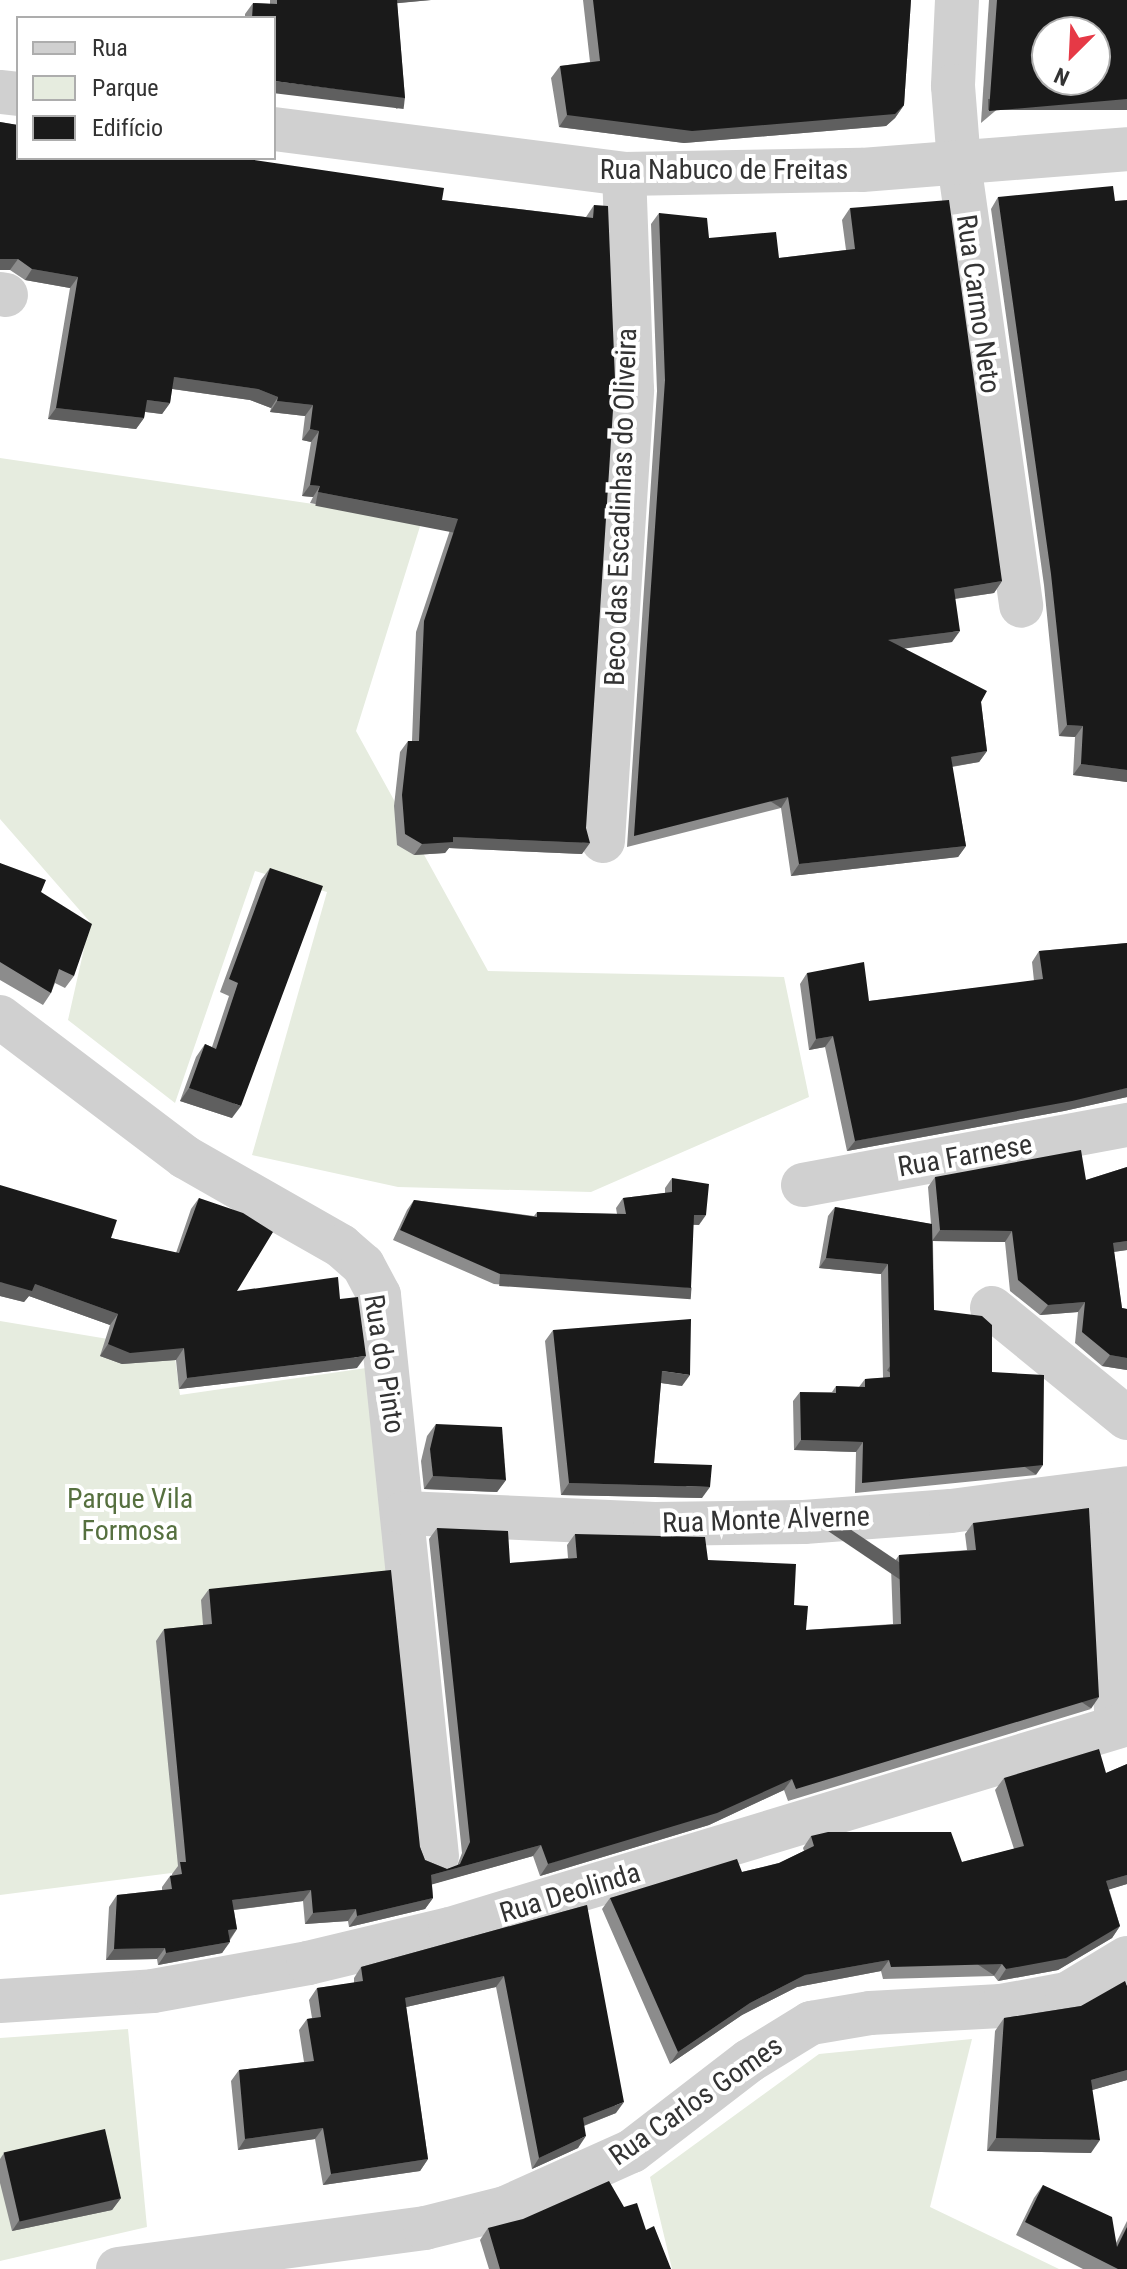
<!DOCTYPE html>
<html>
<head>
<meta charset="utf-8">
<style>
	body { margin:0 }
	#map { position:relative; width:1127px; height:2269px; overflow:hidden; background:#fff; font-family:"Roboto Condensed",sans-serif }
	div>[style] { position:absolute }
	.green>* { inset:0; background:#e6ecdf }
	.minor>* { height:44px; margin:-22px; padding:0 22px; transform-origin:22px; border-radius:22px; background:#d0d0d0 }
	.wall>* { inset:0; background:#8c8c8c }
	.shaded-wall>* { inset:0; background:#5f5f5f; transform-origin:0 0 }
	.building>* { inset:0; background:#1a1a1a; transform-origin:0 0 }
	span { translate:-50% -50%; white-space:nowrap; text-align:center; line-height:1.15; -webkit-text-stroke:8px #fff; paint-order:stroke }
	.street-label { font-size:28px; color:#333 }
	.park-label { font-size:28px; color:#56703f }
	.legend { position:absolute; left:16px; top:16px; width:260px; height:144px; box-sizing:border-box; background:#fff; border:2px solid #adadad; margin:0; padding:10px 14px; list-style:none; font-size:24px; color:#333 }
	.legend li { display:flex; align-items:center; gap:16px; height:40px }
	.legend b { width:40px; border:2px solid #adadad }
	.north { position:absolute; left:1031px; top:16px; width:80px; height:80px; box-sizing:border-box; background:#fff; border:2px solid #adadad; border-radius:50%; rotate:204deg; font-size:22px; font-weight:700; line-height:32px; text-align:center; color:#333 }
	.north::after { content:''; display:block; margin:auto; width:28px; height:36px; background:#e63946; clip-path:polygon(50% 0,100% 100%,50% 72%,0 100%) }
</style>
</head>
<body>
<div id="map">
	<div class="green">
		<div style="clip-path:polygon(0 458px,422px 520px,356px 731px,488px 971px,784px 977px,809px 1097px,591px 1192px,398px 1187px,252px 1155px,327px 892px,255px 871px,175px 1103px,68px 1020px,90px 922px,0 819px)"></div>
		<div style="clip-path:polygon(0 1321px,174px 1350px,180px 1395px,380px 1366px,400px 1582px,226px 1866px,0 1895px)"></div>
		<div style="clip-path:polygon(128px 2029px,147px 2227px,0 2261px,0 2038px)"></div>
		<div style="clip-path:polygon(972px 2039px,930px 2207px,1059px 2269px,672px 2269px,650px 2177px,819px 2054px)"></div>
	</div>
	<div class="minor">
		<div style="left:957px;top:0;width:86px;rotate:92.7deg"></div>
		<div style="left:953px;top:86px;width:77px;rotate:85.5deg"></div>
		<div style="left:959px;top:163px;width:447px;rotate:82deg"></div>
		<div style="left:0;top:92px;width:18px;rotate:6deg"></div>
		<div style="left:274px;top:129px;width:353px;rotate:7.3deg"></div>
		<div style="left:624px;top:174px;width:238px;rotate:-1deg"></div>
		<div style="left:862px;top:170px;width:266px;rotate:-4.5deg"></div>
		<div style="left:0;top:294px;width:6px;rotate:9deg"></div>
		<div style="left:603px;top:841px;width:452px;rotate:-86.3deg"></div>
		<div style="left:632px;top:390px;width:216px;rotate:-92.1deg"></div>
		<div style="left:0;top:1017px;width:232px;rotate:37.1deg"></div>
		<div style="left:185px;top:1157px;width:180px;rotate:29.7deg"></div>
		<div style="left:341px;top:1246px;width:29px;rotate:41deg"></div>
		<div style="left:363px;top:1265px;width:34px;rotate:62deg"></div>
		<div style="left:379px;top:1295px;width:564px;rotate:84.1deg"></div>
		<div style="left:803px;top:1185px;width:330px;rotate:-10.5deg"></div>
		<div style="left:992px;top:1308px;width:174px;rotate:39.2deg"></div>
		<div style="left:1105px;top:1493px;width:234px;rotate:87.1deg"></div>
		<div style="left:404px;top:1513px;width:251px;rotate:2.5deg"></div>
		<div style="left:655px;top:1524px;width:149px;rotate:-0.8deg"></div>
		<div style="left:804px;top:1522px;width:147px;rotate:-4.3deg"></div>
		<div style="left:951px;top:1511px;width:177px;rotate:-7.4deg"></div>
		<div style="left:0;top:2001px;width:153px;rotate:-3.7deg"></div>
		<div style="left:153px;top:1991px;width:158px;rotate:-10.2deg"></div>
		<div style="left:308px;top:1963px;width:146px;rotate:-13.5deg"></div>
		<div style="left:450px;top:1929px;width:707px;rotate:-16.85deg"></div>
		<div style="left:118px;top:2269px;width:310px;rotate:-7.6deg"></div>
		<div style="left:425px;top:2228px;width:82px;rotate:-14deg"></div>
		<div style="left:505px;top:2208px;width:139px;rotate:-24.2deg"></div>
		<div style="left:632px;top:2151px;width:148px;rotate:-37.6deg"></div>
		<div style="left:749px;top:2061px;width:73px;rotate:-31.5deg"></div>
		<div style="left:811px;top:2023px;width:60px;rotate:-9.6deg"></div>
		<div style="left:870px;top:2013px;width:131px;rotate:-3.1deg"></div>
		<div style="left:1001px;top:2006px;width:67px;rotate:-10.3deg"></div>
		<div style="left:1067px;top:1994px;width:70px;rotate:-31deg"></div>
	</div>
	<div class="wall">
		<div style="clip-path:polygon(270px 0,431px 0,397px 3px,405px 98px,397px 109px,274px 18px,245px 18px,245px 14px,253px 3px,270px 4px)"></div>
		<div style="clip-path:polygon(583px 0,911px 0,904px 105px,895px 118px,886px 126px,684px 143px,559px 127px,551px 78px,560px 66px,590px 62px)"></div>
		<div style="clip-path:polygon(989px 0,1127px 0,981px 123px)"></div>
		<div style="clip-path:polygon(0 122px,442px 200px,586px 217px,594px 205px,582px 854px,449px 848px,445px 853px,414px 855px,397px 845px,394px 806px,400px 752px,408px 741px,412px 741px,416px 632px,450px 530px,310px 503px,313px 497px,302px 496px,311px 442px,302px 440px,305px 416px,270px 412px,271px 408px,250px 400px,172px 389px,170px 403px,162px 414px,145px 412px,144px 418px,136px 429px,48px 419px,70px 288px,25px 280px,10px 270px,0 270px)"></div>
		<div style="clip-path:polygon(998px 197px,1115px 201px,1127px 782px,1073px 775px,1075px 737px,1059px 736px,1044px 585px,991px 209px)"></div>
		<div style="clip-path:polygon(850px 208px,1002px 581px,994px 593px,955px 599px,952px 642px,904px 648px,981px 702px,987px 751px,979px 762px,952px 767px,966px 846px,958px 857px,791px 876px,781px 808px,627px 847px,657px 391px,651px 224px,659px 213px,709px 238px,779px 258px,846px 250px,842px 220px)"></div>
		<div style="clip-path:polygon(0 863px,41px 892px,74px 976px,65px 988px,55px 983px,51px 993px,43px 1005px,0 980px)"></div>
		<div style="clip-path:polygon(270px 868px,232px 1118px,180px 1101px,196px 1057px,205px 1044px,212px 1047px,229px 996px,220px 992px,261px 880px)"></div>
		<div style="clip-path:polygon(1127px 943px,1127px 1097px,1064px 1111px,847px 1151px,825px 1047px,809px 1050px,800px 984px,807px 973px,869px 1001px,1034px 981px,1032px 962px,1039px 951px)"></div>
		<div style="clip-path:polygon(1127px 1167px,1127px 1250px,1114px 1252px,1122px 1308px,1127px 1309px,1127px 1370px,1102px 1366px,1075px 1343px,1078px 1312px,1040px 1315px,1010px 1291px,1005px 1242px,933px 1241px,934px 1310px,992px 1372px,1036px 1475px,855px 1493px,856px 1452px,794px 1450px,793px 1401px,800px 1392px,832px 1392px,836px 1386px,859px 1387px,865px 1379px,883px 1378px,881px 1274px,819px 1268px,828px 1216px,835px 1207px,931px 1224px,928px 1187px,935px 1177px,1086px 1180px)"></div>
		<div style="clip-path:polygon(672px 1178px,699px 1225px,693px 1225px,684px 1298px,494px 1284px,393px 1240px,407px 1210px,414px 1200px,534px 1216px,537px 1212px,617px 1214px,616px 1208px,623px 1198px,665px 1193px,665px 1188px)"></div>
		<div style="clip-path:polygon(199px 1198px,237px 1291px,340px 1299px,357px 1368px,179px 1389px,176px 1360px,122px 1364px,100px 1356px,110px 1325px,29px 1296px,24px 1302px,0 1296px,111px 1238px,176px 1253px,191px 1209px)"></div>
		<div style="clip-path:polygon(553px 1330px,682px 1386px,661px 1383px,654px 1463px,702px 1498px,561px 1495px,545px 1341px)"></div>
		<div style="clip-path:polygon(436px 1424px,506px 1480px,497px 1492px,424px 1489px,421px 1461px,427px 1436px)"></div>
		<div style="clip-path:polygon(973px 1523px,1091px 1709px,788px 1801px,784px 1790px,709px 1825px,540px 1876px,533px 1856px,432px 1884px,433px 1898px,425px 1909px,349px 1927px,348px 1921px,305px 1924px,303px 1901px,234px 1910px,237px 1929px,222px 1953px,158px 1965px,157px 1959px,106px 1960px,109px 1907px,117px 1895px,162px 1890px,162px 1887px,170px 1876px,172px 1875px,172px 1874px,178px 1866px,156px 1641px,164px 1629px,203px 1625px,201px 1600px,209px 1589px,420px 1847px,425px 1860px,447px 1869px,457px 1866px,462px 1853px,429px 1539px,437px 1528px,510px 1563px,568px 1558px,567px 1545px,575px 1534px,708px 1560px,794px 1605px,806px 1630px,893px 1624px,891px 1567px,899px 1555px,967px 1550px,965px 1534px)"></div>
		<div style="clip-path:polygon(1127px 1764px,1127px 1884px,1109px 1889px,1120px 1926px,1112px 1938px,1058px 1970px,998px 1981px,994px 1976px,883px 1979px,881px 1971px,797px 1987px,742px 2015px,670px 2064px,602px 1909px,610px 1898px,742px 1872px,779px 1863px,804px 1851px,803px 1848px,811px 1836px,962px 1862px,1014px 1849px,995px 1790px,1004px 1778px,1106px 1773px)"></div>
		<div style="clip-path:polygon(587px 1905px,616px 2113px,584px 2126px,578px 2148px,532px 2169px,496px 1987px,406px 2007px,428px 2159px,420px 2171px,323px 2185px,315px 2139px,238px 2150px,231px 2081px,239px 2070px,304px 2062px,299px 2030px,307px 2019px,312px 2018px,309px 2000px,317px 1988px,354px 1983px,354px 1978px,361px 1967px)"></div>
		<div style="clip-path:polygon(1127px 1986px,1127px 2080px,1092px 2090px,1091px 2153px,987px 2151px,995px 2031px,1004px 2018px,1081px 2006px)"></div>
		<div style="clip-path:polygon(4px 2153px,121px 2198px,112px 2210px,12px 2231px,0 2183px,0 2159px)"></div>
		<div style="clip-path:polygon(1043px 2185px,1116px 2243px,1127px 2221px,1127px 2269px,1083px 2269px,1016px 2235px,1034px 2198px)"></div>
		<div style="clip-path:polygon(624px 2207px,646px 2230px,671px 2269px,489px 2269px,480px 2240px,488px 2228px)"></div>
	</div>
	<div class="shaded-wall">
		<div style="clip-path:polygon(392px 0,431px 0,389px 4px)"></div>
		<div style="left:274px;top:81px;width:132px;height:12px;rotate:7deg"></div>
		<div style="left:1127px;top:99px;width:11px;height:139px;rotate:90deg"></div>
		<div style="clip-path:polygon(904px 105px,895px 118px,886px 126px,684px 143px,559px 127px,567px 115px)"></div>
		<div style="clip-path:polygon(0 259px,18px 259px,10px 270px,0 270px)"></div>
		<div style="clip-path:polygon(32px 269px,78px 277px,70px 288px,25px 280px)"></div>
		<div style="clip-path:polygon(174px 377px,258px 389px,278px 397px,271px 408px,250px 400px,166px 388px)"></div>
		<div style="clip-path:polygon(147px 400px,170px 403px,162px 414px,139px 411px)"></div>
		<div style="clip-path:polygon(277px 401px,313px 405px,305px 416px,270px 412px)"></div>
		<div style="clip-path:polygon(56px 408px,144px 418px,136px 429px,48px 419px)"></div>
		<div style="clip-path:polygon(310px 429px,319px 431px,311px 442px,302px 440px)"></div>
		<div style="clip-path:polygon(310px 485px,320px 486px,313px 497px,302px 496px)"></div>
		<div style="left:318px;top:492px;width:143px;height:14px;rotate:11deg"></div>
		<div style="clip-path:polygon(1002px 581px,994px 593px,946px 600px,954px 589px)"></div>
		<div style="clip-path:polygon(960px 631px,952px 642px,880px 652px,888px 640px)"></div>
		<div style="clip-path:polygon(1067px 725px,1083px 726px,1075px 737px,1059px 736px)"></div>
		<div style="clip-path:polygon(987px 751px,979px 762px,943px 768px,951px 757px)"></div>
		<div style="clip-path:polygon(1081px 764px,1127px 770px,1127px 782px,1073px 775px)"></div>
		<div style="left:788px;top:797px;width:13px;height:159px;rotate:122deg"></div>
		<div style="clip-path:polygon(453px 837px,590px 843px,582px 854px,449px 848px,445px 853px,414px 855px,422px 844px)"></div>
		<div style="clip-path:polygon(966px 846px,958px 857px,791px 876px,799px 864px)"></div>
		<div style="clip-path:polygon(833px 1036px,825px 1047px,809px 1050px,816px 1039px)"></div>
		<div style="clip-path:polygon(189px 1088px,241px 1106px,232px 1118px,180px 1101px)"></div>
		<div style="clip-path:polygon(1127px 1088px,1127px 1097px,1064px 1111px,847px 1151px,855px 1141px)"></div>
		<div style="clip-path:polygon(694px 1215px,706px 1215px,699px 1225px,687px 1224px)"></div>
		<div style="clip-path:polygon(940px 1230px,1012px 1231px,1005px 1242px,932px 1241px)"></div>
		<div style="clip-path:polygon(1127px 1241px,1127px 1250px,1105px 1253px,1113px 1243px)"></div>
		<div style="clip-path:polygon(826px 1258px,888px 1264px,881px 1274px,819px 1268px)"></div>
		<div style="left:500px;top:1274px;width:192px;height:12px;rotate:4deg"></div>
		<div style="clip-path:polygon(0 1282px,35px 1284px,118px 1314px,110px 1325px,29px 1296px,24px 1302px,0 1296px)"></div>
		<div style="clip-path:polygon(1085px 1302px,1078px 1312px,1040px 1315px,1048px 1305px)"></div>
		<div style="clip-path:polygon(108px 1344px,184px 1348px,176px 1360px,122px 1364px,100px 1356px)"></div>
		<div style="clip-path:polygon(1110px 1355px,1127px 1358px,1127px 1370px,1102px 1366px)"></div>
		<div style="clip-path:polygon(366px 1356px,357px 1368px,179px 1389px,187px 1378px)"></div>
		<div style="clip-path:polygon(662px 1371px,690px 1375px,682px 1386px,654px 1382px)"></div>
		<div style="clip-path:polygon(801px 1440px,863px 1442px,856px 1452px,794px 1450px)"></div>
		<div style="left:1043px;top:1465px;width:12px;height:182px;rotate:125deg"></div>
		<div style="clip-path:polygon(433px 1476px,506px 1480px,497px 1492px,424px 1489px)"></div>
		<div style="clip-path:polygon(569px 1483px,710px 1487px,702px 1498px,561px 1495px)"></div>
		<div style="left:1099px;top:1697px;width:14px;height:317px;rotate:124deg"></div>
		<div style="clip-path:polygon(792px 1779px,784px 1790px,709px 1825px,540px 1876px,548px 1864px)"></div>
		<div style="clip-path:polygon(541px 1845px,533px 1856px,423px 1887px,431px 1875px)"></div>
		<div style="clip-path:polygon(1127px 1875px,1127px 1884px,1098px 1893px,1106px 1881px)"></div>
		<div style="clip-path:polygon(311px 1890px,303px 1901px,224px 1911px,232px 1900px)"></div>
		<div style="clip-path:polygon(433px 1898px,425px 1909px,349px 1927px,357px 1916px)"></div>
		<div style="clip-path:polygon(356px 1909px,348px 1921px,305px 1924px,313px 1913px)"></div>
		<div style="clip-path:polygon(1120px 1926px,1112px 1938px,1058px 1970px,998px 1981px,1006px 1969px)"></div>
		<div style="clip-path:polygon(237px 1929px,229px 1940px,228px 1930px)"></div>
		<div style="clip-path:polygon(230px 1942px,222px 1953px,158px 1965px,166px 1953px)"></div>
		<div style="clip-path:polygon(165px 1948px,157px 1959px,106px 1960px,114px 1949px)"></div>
		<div style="clip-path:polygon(889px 1960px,881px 1971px,797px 1987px,742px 2015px,670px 2064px,678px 2052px,750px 2003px,805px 1975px)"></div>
		<div style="left:1002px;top:1964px;width:14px;height:111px;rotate:124deg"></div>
		<div style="clip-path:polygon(504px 1976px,496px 1987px,397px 2009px,405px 1998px)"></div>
		<div style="clip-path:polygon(1127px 2070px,1127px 2080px,1082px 2093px,1091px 2080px)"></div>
		<div style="clip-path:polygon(624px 2102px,616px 2113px,575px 2129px,583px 2118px)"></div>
		<div style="clip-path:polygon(323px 2128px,315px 2139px,238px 2150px,245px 2139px)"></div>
		<div style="clip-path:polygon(586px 2136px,578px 2148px,532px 2169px,539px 2158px)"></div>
		<div style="clip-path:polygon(996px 2138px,1100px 2140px,1091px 2153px,987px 2151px)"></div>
		<div style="clip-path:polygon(428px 2159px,420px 2171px,323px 2185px,331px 2174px)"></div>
		<div style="clip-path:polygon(121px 2198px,112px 2210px,12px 2231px,20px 2219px)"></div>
	</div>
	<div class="building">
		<div style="clip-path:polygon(277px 0,397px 0,405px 98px,274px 81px,274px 18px,252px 18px,253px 3px,277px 4px)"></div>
		<div style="clip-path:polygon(593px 0,911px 0,904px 105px,895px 114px,692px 131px,567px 115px,560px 66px,600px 61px)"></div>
		<div style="clip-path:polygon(evenodd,997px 0,1127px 0,1127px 99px,989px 111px,997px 0,1047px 32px,1095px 32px,1095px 80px,1047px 80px,1047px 32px)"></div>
		<div style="clip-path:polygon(0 122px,18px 125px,18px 158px,241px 158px,444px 188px,442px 200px,593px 218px,594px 205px,608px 206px,615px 379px,586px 828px,590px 843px,453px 837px,453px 842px,422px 844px,405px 834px,402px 795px,408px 741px,419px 741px,424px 621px,458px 519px,318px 492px,320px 486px,310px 485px,319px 431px,310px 429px,313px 405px,277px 401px,278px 397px,258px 389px,174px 377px,170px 403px,147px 400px,144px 418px,56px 408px,78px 277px,32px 269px,18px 259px,0 259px)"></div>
		<div style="clip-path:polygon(1113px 186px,1115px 201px,1127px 200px,1127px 770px,1081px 764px,1083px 726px,1067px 725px,1051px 574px,998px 197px)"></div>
		<div style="clip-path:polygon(949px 200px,1002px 581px,954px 589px,960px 631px,888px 640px,987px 691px,981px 702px,987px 751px,951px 757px,966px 846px,799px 864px,788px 797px,634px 836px,665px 380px,659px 213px,707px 218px,709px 238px,776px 232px,779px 258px,855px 249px,850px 208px)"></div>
		<div style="clip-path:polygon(0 863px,46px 880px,41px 892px,92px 924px,74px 976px,59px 969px,51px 993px,0 962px)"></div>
		<div style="clip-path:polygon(270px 868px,323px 886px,241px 1106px,189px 1088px,205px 1044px,216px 1049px,238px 983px,229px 979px)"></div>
		<div style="clip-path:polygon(1127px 943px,1127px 1088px,1072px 1101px,855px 1141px,833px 1036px,816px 1039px,807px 973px,864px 962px,869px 1001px,1043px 979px,1039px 951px)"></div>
		<div style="clip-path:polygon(1081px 1150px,1086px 1180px,1127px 1167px,1127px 1241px,1113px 1243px,1122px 1308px,1127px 1309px,1127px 1358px,1110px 1355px,1082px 1332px,1085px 1302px,1048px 1305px,1018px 1280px,1012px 1231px,940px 1230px,935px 1177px)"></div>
		<div style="clip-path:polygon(672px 1178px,709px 1184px,706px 1215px,694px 1215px,691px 1288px,500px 1274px,400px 1230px,414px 1200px,537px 1217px,537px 1212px,626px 1214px,623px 1198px,672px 1192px)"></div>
		<div style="clip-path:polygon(0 1185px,117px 1220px,111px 1238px,179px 1253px,199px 1198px,243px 1213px,273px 1232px,237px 1291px,338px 1277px,340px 1299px,358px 1297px,366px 1356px,187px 1378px,184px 1348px,130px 1353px,108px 1344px,118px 1314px,35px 1284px,32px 1291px,0 1282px)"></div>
		<div style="clip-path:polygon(835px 1207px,932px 1224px,934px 1310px,982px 1316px,992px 1325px,992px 1372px,1044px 1375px,1043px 1465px,862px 1483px,863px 1442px,801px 1440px,800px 1392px,836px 1393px,836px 1386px,865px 1387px,865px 1379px,890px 1377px,888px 1264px,826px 1258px)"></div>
		<div style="clip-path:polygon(691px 1319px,690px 1375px,662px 1371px,654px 1463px,712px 1465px,710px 1487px,569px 1483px,553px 1330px)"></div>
		<div style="clip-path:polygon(436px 1424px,502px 1427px,506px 1480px,433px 1476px,430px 1449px)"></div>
		<div style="clip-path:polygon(1089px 1508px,1099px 1697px,796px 1789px,792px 1779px,717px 1813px,548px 1864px,541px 1845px,431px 1875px,433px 1898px,357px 1916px,356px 1909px,313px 1913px,311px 1890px,232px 1900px,237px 1929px,228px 1930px,230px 1942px,166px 1953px,165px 1948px,114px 1949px,117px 1895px,172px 1889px,170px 1876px,182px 1874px,180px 1862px,186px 1862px,164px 1629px,212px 1624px,209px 1589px,391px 1570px,420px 1847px,425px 1860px,447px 1869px,460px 1864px,470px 1842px,437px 1528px,508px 1531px,510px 1563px,577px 1558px,575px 1534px,705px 1537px,708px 1560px,796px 1564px,794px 1605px,808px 1606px,806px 1630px,901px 1624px,899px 1555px,976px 1550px,973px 1523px)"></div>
		<div style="clip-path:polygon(1099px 1749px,1106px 1773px,1127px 1764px,1127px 1875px,1106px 1881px,1120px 1926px,1066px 1958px,1006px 1969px,1002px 1964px,891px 1967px,889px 1960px,805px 1975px,750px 2003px,678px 2052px,610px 1898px,737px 1859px,742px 1872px,779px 1863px,814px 1846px,811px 1836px,828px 1832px,951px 1832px,962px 1862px,1024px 1846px,1004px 1778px)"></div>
		<div style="clip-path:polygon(587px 1905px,624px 2102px,583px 2118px,586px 2136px,539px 2158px,504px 1976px,405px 1998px,428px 2159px,331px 2174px,323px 2128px,245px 2139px,239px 2070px,314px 2061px,307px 2019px,321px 2017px,317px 1988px,363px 1981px,361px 1967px)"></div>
		<div style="clip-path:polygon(1125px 1981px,1127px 1986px,1127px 2070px,1091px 2080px,1100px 2140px,996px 2138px,1004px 2018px,1081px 2006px)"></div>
		<div style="left:105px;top:2129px;width:71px;height:104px;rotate:77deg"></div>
		<div style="clip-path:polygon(609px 2181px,624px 2207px,637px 2203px,646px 2230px,654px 2226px,671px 2269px,500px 2269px,488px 2228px,523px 2219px)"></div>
		<div style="clip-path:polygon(1043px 2185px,1112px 2217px,1117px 2247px,1127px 2227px,1127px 2269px,1118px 2269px,1025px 2222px)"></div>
	</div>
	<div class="street-label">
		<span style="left:724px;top:170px">Rua Nabuco de Freitas</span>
		<span style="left:978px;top:304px;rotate:82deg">Rua Carmo Neto</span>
		<span style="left:621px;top:507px;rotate:-88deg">Beco das Escadinhas do Oliveira</span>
		<span style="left:965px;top:1156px;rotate:-10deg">Rua Farnese</span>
		<span style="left:384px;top:1364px;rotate:81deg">Rua do Pinto</span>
		<span style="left:766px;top:1520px;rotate:-2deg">Rua Monte Alverne</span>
		<span style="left:570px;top:1893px;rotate:-17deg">Rua Deolinda</span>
		<span style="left:696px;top:2101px;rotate:-35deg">Rua Carlos Gomes</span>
	</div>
	<div class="park-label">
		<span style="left:130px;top:1515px">Parque Vila<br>Formosa</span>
	</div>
	<ul class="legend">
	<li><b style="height:10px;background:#d0d0d0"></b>Rua</li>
	<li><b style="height:22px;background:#e6ecdf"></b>Parque</li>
	<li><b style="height:22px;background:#1a1a1a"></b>Edifício</li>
	</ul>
	<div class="north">N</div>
</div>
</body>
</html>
